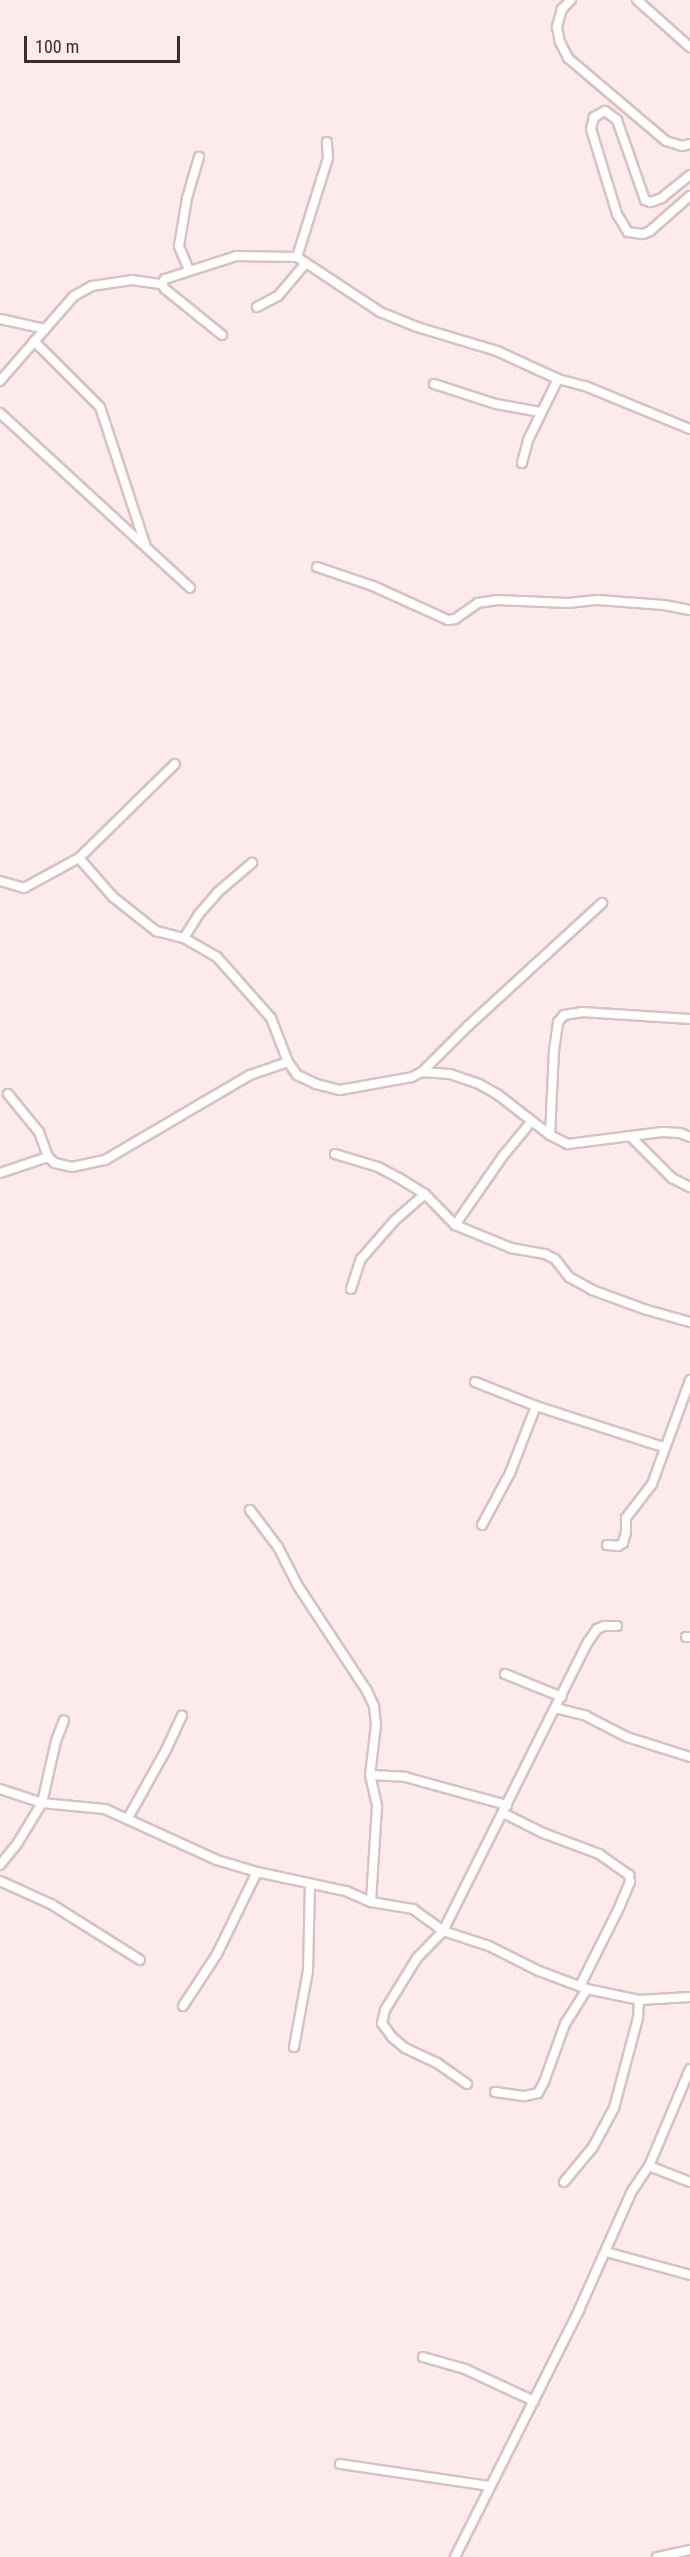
<!DOCTYPE html>
<html>
<head>
<meta charset="utf-8">
<style>
	body { margin:0 }
	#map { position:relative; width:690px; height:2557px; overflow:hidden; background:#fdebec; font-family:"Roboto Condensed",sans-serif }
	div>[style] { position:absolute }
	.roads { filter:drop-shadow(2px 0 #d7c2c3) drop-shadow(-2px 0 #d7c2c3) drop-shadow(0 2px #d7c2c3) drop-shadow(0 -2px #d7c2c3) }
	.minor>* { height:8px; margin:-4px; padding:0 4px; transform-origin:4px; border-radius:4px; background:#fff }
	span { translate:-50% -50%; white-space:nowrap; text-align:center; line-height:1.15; -webkit-text-stroke:4.5px #fdebec; paint-order:stroke }
	.scale { position:absolute; left:24px; top:36px; width:156px; height:27px; box-sizing:border-box; border:3px solid #362d2e; border-top:0; padding-left:8px; font-size:18px; line-height:21px; white-space:nowrap; color:#362d2e; -webkit-text-stroke:4px #fdebec; paint-order:stroke }
</style>
</head>
<body>
<div id="map">
	<div class="roads">
		<div class="minor">
			<div style="left:571px;top:0;width:13px;rotate:135deg"></div>
			<div style="left:562px;top:9px;width:19px;rotate:106deg"></div>
			<div style="left:557px;top:27px;width:15px;rotate:79deg"></div>
			<div style="left:560px;top:42px;width:18px;rotate:63deg"></div>
			<div style="left:568px;top:58px;width:128px;rotate:40.3deg"></div>
			<div style="left:666px;top:141px;width:17px;rotate:17deg"></div>
			<div style="left:682px;top:146px;width:8px;rotate:-14deg"></div>
			<div style="left:637px;top:0;width:71px;rotate:41.6deg"></div>
			<div style="left:690px;top:175px;width:36px;rotate:141deg"></div>
			<div style="left:662px;top:198px;width:12px;rotate:160deg"></div>
			<div style="left:651px;top:202px;width:6px;rotate:-162deg"></div>
			<div style="left:645px;top:200px;width:85px;rotate:-109.3deg"></div>
			<div style="left:617px;top:120px;width:15px;rotate:-143deg"></div>
			<div style="left:605px;top:111px;width:13px;rotate:151deg"></div>
			<div style="left:594px;top:117px;width:12px;rotate:104deg"></div>
			<div style="left:591px;top:129px;width:89px;rotate:73deg"></div>
			<div style="left:617px;top:214px;width:21px;rotate:59deg"></div>
			<div style="left:628px;top:232px;width:15px;rotate:8deg"></div>
			<div style="left:643px;top:234px;width:8px;rotate:-23deg"></div>
			<div style="left:650px;top:231px;width:53px;rotate:-41.2deg"></div>
			<div style="left:297px;top:257px;width:104px;rotate:-72.6deg"></div>
			<div style="left:328px;top:158px;width:16px;rotate:-94deg"></div>
			<div style="left:189px;top:270px;width:26px;rotate:-113deg"></div>
			<div style="left:179px;top:246px;width:49px;rotate:-80.5deg"></div>
			<div style="left:187px;top:198px;width:43px;rotate:-73.7deg"></div>
			<div style="left:257px;top:307px;width:24px;rotate:-28deg"></div>
			<div style="left:278px;top:296px;width:43px;rotate:-49.7deg"></div>
			<div style="left:0;top:319px;width:46px;rotate:12.5deg"></div>
			<div style="left:222px;top:335px;width:73px;rotate:-141.1deg"></div>
			<div style="left:165px;top:289px;width:6px;rotate:-121deg"></div>
			<div style="left:162px;top:284px;width:6px;rotate:-59deg"></div>
			<div style="left:165px;top:279px;width:75px;rotate:-17.9deg"></div>
			<div style="left:236px;top:256px;width:61px;rotate:0.9deg"></div>
			<div style="left:297px;top:257px;width:100px;rotate:33.5deg"></div>
			<div style="left:380px;top:312px;width:40px;rotate:22deg"></div>
			<div style="left:417px;top:327px;width:84px;rotate:16.7deg"></div>
			<div style="left:497px;top:351px;width:67px;rotate:24.7deg"></div>
			<div style="left:558px;top:379px;width:28px;rotate:15deg"></div>
			<div style="left:585px;top:386px;width:113px;rotate:22.3deg"></div>
			<div style="left:34px;top:341px;width:93px;rotate:45deg"></div>
			<div style="left:100px;top:407px;width:144px;rotate:71.8deg"></div>
			<div style="left:0;top:381px;width:113px;rotate:-49deg"></div>
			<div style="left:74px;top:296px;width:21px;rotate:-29deg"></div>
			<div style="left:92px;top:286px;width:40px;rotate:-8.5deg"></div>
			<div style="left:132px;top:280px;width:30px;rotate:8deg"></div>
			<div style="left:434px;top:384px;width:65px;rotate:17.9deg"></div>
			<div style="left:496px;top:404px;width:45px;rotate:10.3deg"></div>
			<div style="left:0;top:413px;width:258px;rotate:42.6deg"></div>
			<div style="left:522px;top:463px;width:24px;rotate:-75deg"></div>
			<div style="left:528px;top:440px;width:68px;rotate:-63.8deg"></div>
			<div style="left:317px;top:567px;width:59px;rotate:18.7deg"></div>
			<div style="left:373px;top:586px;width:82px;rotate:24.4deg"></div>
			<div style="left:448px;top:620px;width:7px;rotate:-8deg"></div>
			<div style="left:455px;top:619px;width:28px;rotate:-35deg"></div>
			<div style="left:478px;top:603px;width:18px;rotate:-9deg"></div>
			<div style="left:496px;top:600px;width:72px;rotate:2.4deg"></div>
			<div style="left:568px;top:603px;width:30px;rotate:-6deg"></div>
			<div style="left:598px;top:600px;width:66px;rotate:4.3deg"></div>
			<div style="left:664px;top:605px;width:26px;rotate:11deg"></div>
			<div style="left:79px;top:858px;width:52px;rotate:48.9deg"></div>
			<div style="left:113px;top:897px;width:55px;rotate:38.3deg"></div>
			<div style="left:156px;top:931px;width:29px;rotate:14deg"></div>
			<div style="left:184px;top:938px;width:38px;rotate:30deg"></div>
			<div style="left:217px;top:957px;width:81px;rotate:48.5deg"></div>
			<div style="left:271px;top:1018px;width:47px;rotate:68.9deg"></div>
			<div style="left:288px;top:1062px;width:16px;rotate:55deg"></div>
			<div style="left:297px;top:1075px;width:21px;rotate:25deg"></div>
			<div style="left:316px;top:1084px;width:25px;rotate:14deg"></div>
			<div style="left:340px;top:1090px;width:73px;rotate:-10.2deg"></div>
			<div style="left:412px;top:1077px;width:11px;rotate:-27deg"></div>
			<div style="left:422px;top:1072px;width:65px;rotate:-45deg"></div>
			<div style="left:468px;top:1026px;width:182px;rotate:-42.5deg"></div>
			<div style="left:0;top:881px;width:25px;rotate:16deg"></div>
			<div style="left:24px;top:888px;width:63px;rotate:-28.6deg"></div>
			<div style="left:79px;top:858px;width:134px;rotate:-44.4deg"></div>
			<div style="left:184px;top:938px;width:28px;rotate:-58deg"></div>
			<div style="left:199px;top:914px;width:29px;rotate:-49deg"></div>
			<div style="left:218px;top:892px;width:45px;rotate:-40.5deg"></div>
			<div style="left:422px;top:1072px;width:28px;rotate:4deg"></div>
			<div style="left:450px;top:1074px;width:31px;rotate:19deg"></div>
			<div style="left:479px;top:1084px;width:21px;rotate:29deg"></div>
			<div style="left:497px;top:1094px;width:67px;rotate:37.7deg"></div>
			<div style="left:550px;top:1135px;width:20px;rotate:27deg"></div>
			<div style="left:568px;top:1144px;width:95px;rotate:-7.3deg"></div>
			<div style="left:662px;top:1132px;width:18px;rotate:3deg"></div>
			<div style="left:680px;top:1133px;width:11px;rotate:22deg"></div>
			<div style="left:8px;top:1094px;width:49px;rotate:50.8deg"></div>
			<div style="left:39px;top:1132px;width:27px;rotate:70deg"></div>
			<div style="left:48px;top:1157px;width:9px;rotate:41deg"></div>
			<div style="left:55px;top:1163px;width:17px;rotate:13deg"></div>
			<div style="left:72px;top:1167px;width:34px;rotate:-12deg"></div>
			<div style="left:105px;top:1160px;width:168px;rotate:-30.4deg"></div>
			<div style="left:250px;top:1075px;width:40px;rotate:-18.9deg"></div>
			<div style="left:550px;top:1135px;width:84px;rotate:-87.3deg"></div>
			<div style="left:554px;top:1051px;width:29px;rotate:-82deg"></div>
			<div style="left:558px;top:1022px;width:9px;rotate:-49deg"></div>
			<div style="left:564px;top:1015px;width:18px;rotate:-9deg"></div>
			<div style="left:582px;top:1012px;width:108px;rotate:3.7deg"></div>
			<div style="left:632px;top:1138px;width:57px;rotate:45deg"></div>
			<div style="left:672px;top:1178px;width:20px;rotate:27deg"></div>
			<div style="left:335px;top:1154px;width:45px;rotate:16.8deg"></div>
			<div style="left:378px;top:1167px;width:24px;rotate:28deg"></div>
			<div style="left:399px;top:1178px;width:31px;rotate:32deg"></div>
			<div style="left:425px;top:1194px;width:43px;rotate:45.9deg"></div>
			<div style="left:455px;top:1225px;width:61px;rotate:22.3deg"></div>
			<div style="left:511px;top:1248px;width:35px;rotate:10deg"></div>
			<div style="left:545px;top:1254px;width:11px;rotate:27deg"></div>
			<div style="left:555px;top:1259px;width:23px;rotate:52deg"></div>
			<div style="left:569px;top:1277px;width:26px;rotate:29deg"></div>
			<div style="left:592px;top:1290px;width:59px;rotate:20deg"></div>
			<div style="left:647px;top:1310px;width:45px;rotate:15.6deg"></div>
			<div style="left:0;top:1173px;width:51px;rotate:-18.4deg"></div>
			<div style="left:455px;top:1225px;width:84px;rotate:-55.2deg"></div>
			<div style="left:503px;top:1156px;width:44px;rotate:-50.5deg"></div>
			<div style="left:351px;top:1289px;width:32px;rotate:-72deg"></div>
			<div style="left:361px;top:1259px;width:50px;rotate:-49deg"></div>
			<div style="left:394px;top:1221px;width:41px;rotate:-41.1deg"></div>
			<div style="left:475px;top:1382px;width:66px;rotate:21.5deg"></div>
			<div style="left:536px;top:1406px;width:133px;rotate:17.9deg"></div>
			<div style="left:250px;top:1510px;width:46px;rotate:52.9deg"></div>
			<div style="left:278px;top:1547px;width:44px;rotate:62.9deg"></div>
			<div style="left:298px;top:1586px;width:126px;rotate:56.7deg"></div>
			<div style="left:367px;top:1691px;width:17px;rotate:65deg"></div>
			<div style="left:374px;top:1706px;width:19px;rotate:84deg"></div>
			<div style="left:376px;top:1725px;width:50px;rotate:96.8deg"></div>
			<div style="left:370px;top:1775px;width:32px;rotate:77deg"></div>
			<div style="left:377px;top:1806px;width:96px;rotate:93.6deg"></div>
			<div style="left:482px;top:1525px;width:59px;rotate:-61.7deg"></div>
			<div style="left:510px;top:1473px;width:72px;rotate:-68.8deg"></div>
			<div style="left:607px;top:1545px;width:11px;rotate:5deg"></div>
			<div style="left:618px;top:1546px;width:6px;rotate:-31deg"></div>
			<div style="left:623px;top:1543px;width:11px;rotate:-75deg"></div>
			<div style="left:626px;top:1532px;width:14px;rotate:-90deg"></div>
			<div style="left:626px;top:1518px;width:43px;rotate:-52.6deg"></div>
			<div style="left:652px;top:1484px;width:111px;rotate:-69.9deg"></div>
			<div style="left:686px;top:1637px;width:4px"></div>
			<div style="left:505px;top:1674px;width:61px;rotate:22deg"></div>
			<div style="left:555px;top:1708px;width:32px;rotate:14deg"></div>
			<div style="left:586px;top:1716px;width:46px;rotate:27.1deg"></div>
			<div style="left:627px;top:1737px;width:66px;rotate:17.6deg"></div>
			<div style="left:370px;top:1775px;width:35px;rotate:3deg"></div>
			<div style="left:405px;top:1777px;width:106px;rotate:15.4deg"></div>
			<div style="left:0;top:1789px;width:44px;rotate:18.4deg"></div>
			<div style="left:42px;top:1803px;width:63px;rotate:5.4deg"></div>
			<div style="left:105px;top:1809px;width:123px;rotate:24.5deg"></div>
			<div style="left:217px;top:1860px;width:42px;rotate:16.7deg"></div>
			<div style="left:257px;top:1872px;width:91px;rotate:12.1deg"></div>
			<div style="left:346px;top:1891px;width:27px;rotate:24deg"></div>
			<div style="left:371px;top:1902px;width:43px;rotate:9.5deg"></div>
			<div style="left:413px;top:1909px;width:37px;rotate:36deg"></div>
			<div style="left:443px;top:1931px;width:48px;rotate:18.1deg"></div>
			<div style="left:489px;top:1946px;width:56px;rotate:26.6deg"></div>
			<div style="left:539px;top:1971px;width:51px;rotate:20.6deg"></div>
			<div style="left:587px;top:1989px;width:53px;rotate:11.9deg"></div>
			<div style="left:639px;top:2000px;width:51px;rotate:-3.4deg"></div>
			<div style="left:503px;top:1813px;width:45px;rotate:26.6deg"></div>
			<div style="left:543px;top:1833px;width:60px;rotate:20.6deg"></div>
			<div style="left:599px;top:1854px;width:37px;rotate:35deg"></div>
			<div style="left:629px;top:1875px;width:7px;rotate:82deg"></div>
			<div style="left:630px;top:1882px;width:26px;rotate:113deg"></div>
			<div style="left:620px;top:1906px;width:89px;rotate:116.6deg"></div>
			<div style="left:128px;top:1818px;width:78px;rotate:-60.8deg"></div>
			<div style="left:166px;top:1750px;width:38px;rotate:-65deg"></div>
			<div style="left:0;top:1865px;width:27px;rotate:-51deg"></div>
			<div style="left:17px;top:1844px;width:48px;rotate:-58.6deg"></div>
			<div style="left:42px;top:1803px;width:64px;rotate:-77.3deg"></div>
			<div style="left:56px;top:1741px;width:22px;rotate:-69deg"></div>
			<div style="left:0;top:1881px;width:56px;rotate:24.3deg"></div>
			<div style="left:51px;top:1904px;width:105px;rotate:32.2deg"></div>
			<div style="left:183px;top:2006px;width:62px;rotate:-56.8deg"></div>
			<div style="left:217px;top:1954px;width:91px;rotate:-64deg"></div>
			<div style="left:294px;top:2047px;width:77px;rotate:-79.6deg"></div>
			<div style="left:308px;top:1971px;width:87px;rotate:-88.7deg"></div>
			<div style="left:467px;top:2084px;width:37px;rotate:-145deg"></div>
			<div style="left:437px;top:2063px;width:35px;rotate:-155deg"></div>
			<div style="left:405px;top:2048px;width:17px;rotate:-140deg"></div>
			<div style="left:392px;top:2037px;width:17px;rotate:-126deg"></div>
			<div style="left:382px;top:2023px;width:13px;rotate:-77deg"></div>
			<div style="left:385px;top:2010px;width:61px;rotate:-58.4deg"></div>
			<div style="left:417px;top:1958px;width:37px;rotate:-46deg"></div>
			<div style="left:443px;top:1931px;width:323px;rotate:-63.4deg"></div>
			<div style="left:588px;top:1642px;width:16px;rotate:-55deg"></div>
			<div style="left:597px;top:1629px;width:8px;rotate:-23deg"></div>
			<div style="left:604px;top:1626px;width:13px"></div>
			<div style="left:495px;top:2092px;width:30px;rotate:8deg"></div>
			<div style="left:525px;top:2096px;width:13px;rotate:-13deg"></div>
			<div style="left:538px;top:2093px;width:13px;rotate:-61deg"></div>
			<div style="left:544px;top:2082px;width:62px;rotate:-70.1deg"></div>
			<div style="left:565px;top:2024px;width:41px;rotate:-57.8deg"></div>
			<div style="left:649px;top:2166px;width:44px;rotate:21.3deg"></div>
			<div style="left:564px;top:2182px;width:45px;rotate:-50.4deg"></div>
			<div style="left:593px;top:2147px;width:44px;rotate:-61.7deg"></div>
			<div style="left:614px;top:2108px;width:93px;rotate:-75.1deg"></div>
			<div style="left:638px;top:2018px;width:18px;rotate:-87deg"></div>
			<div style="left:606px;top:2252px;width:87px;rotate:15.3deg"></div>
			<div style="left:423px;top:2357px;width:44px;rotate:15.9deg"></div>
			<div style="left:465px;top:2369px;width:76px;rotate:24.9deg"></div>
			<div style="left:340px;top:2464px;width:151px;rotate:8.4deg"></div>
			<div style="left:455px;top:2557px;width:276px;rotate:-63.3deg"></div>
			<div style="left:579px;top:2310px;width:130px;rotate:-66deg"></div>
			<div style="left:632px;top:2191px;width:30px;rotate:-56deg"></div>
			<div style="left:649px;top:2166px;width:105px;rotate:-67.1deg"></div>
			<div style="left:657px;top:2557px;width:34px;rotate:-12deg"></div>
		</div>
	</div>
	<div class="scale">100 m</div>
</div>
</body>
</html>
